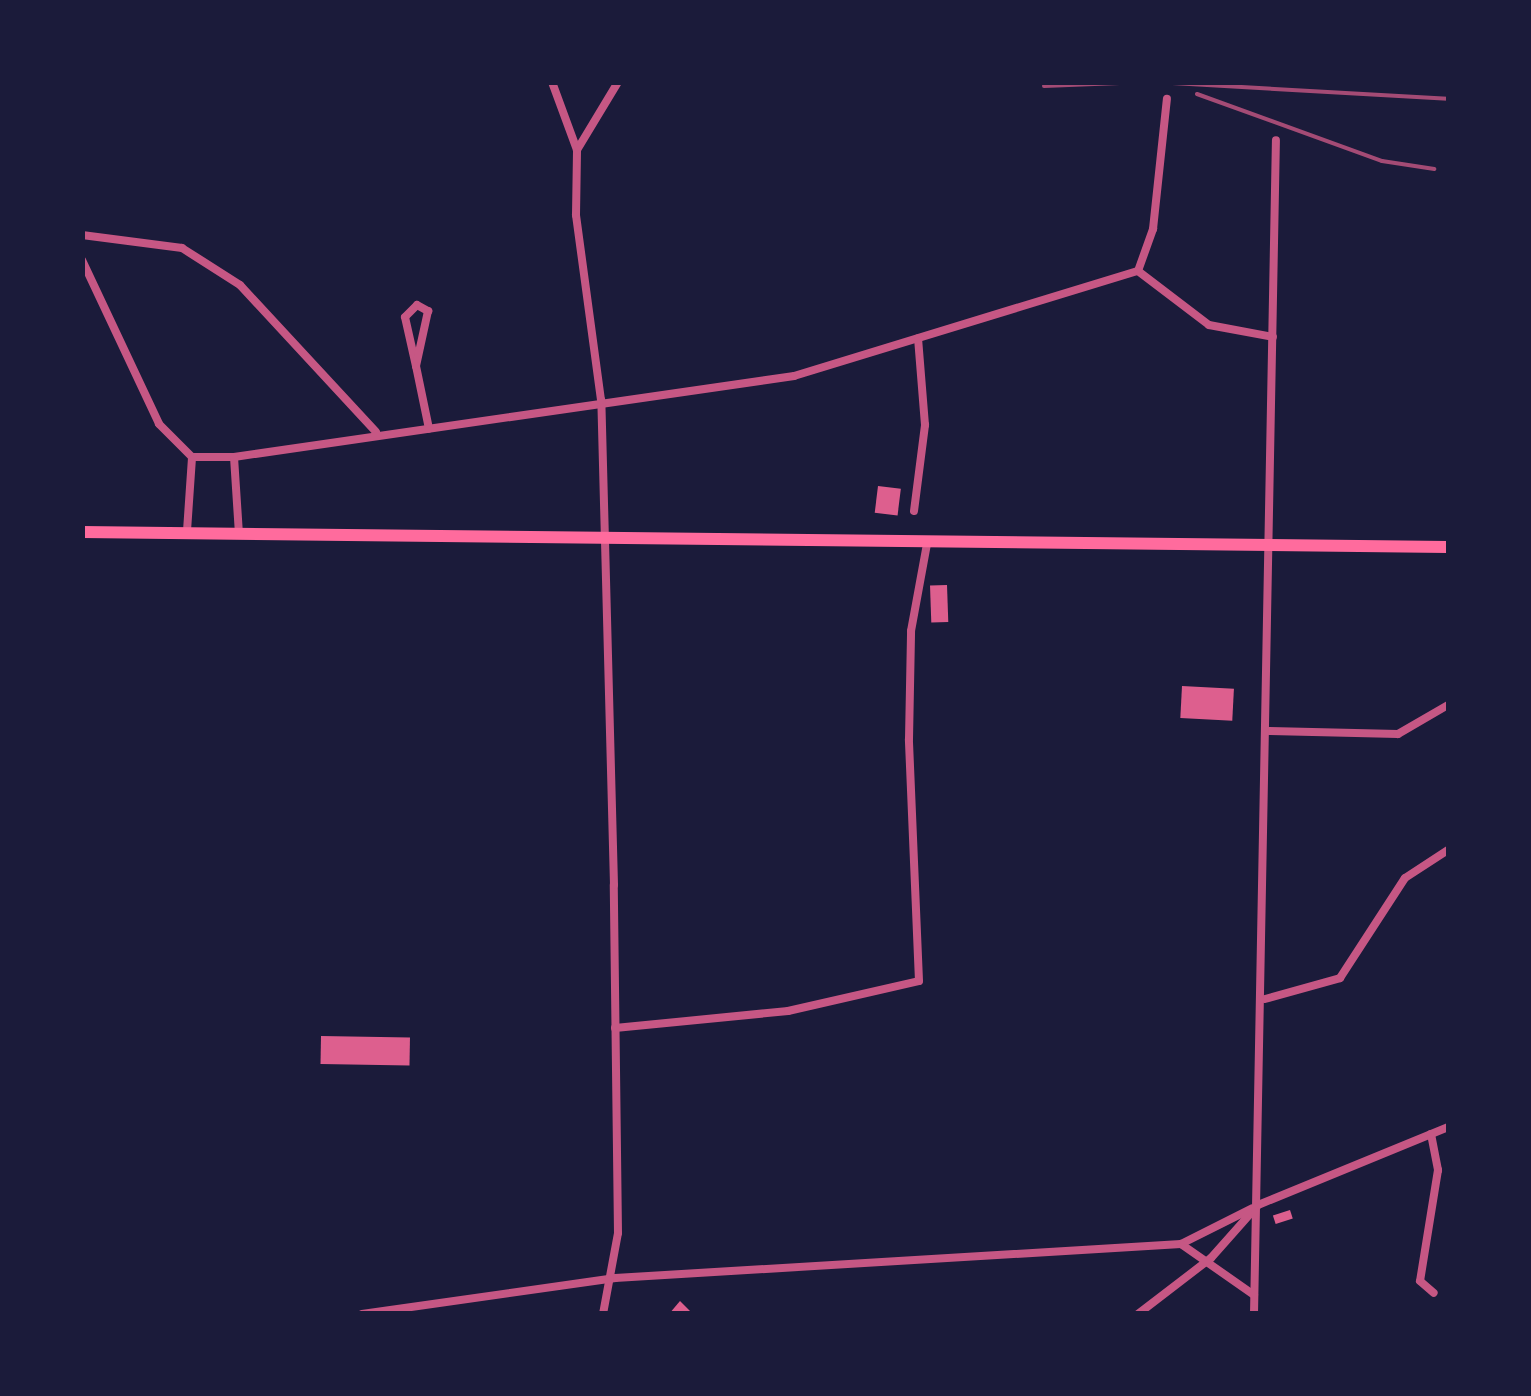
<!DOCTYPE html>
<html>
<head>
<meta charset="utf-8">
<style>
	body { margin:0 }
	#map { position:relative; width:1531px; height:1396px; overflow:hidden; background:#1b1b3a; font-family:"IBM Plex Serif",serif }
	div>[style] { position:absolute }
	.building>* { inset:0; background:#dd5f8e; transform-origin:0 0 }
	.minor>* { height:8px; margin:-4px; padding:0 4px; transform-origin:4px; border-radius:4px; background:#c65784 }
	.primary>* { height:12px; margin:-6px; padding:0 6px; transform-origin:6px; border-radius:6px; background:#ff6b9d }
	.rail>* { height:4px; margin:-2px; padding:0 2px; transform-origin:2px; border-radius:2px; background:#a44b75 }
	span { translate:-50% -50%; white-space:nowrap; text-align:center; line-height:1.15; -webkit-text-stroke:9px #1b1b3a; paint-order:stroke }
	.frame { position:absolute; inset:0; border:85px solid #1b1b3a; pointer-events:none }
</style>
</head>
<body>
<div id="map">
	<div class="building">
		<div style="left:878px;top:486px;width:23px;height:27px;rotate:7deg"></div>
		<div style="left:947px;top:585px;width:37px;height:17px;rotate:88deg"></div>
		<div style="left:1182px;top:686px;width:52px;height:32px;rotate:3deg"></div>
		<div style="left:321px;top:1036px;width:89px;height:28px;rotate:1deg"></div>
		<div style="left:1290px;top:1210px;width:9px;height:18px;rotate:72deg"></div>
		<div style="clip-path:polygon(680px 1301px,693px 1314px,669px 1314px)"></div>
	</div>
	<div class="minor">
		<div style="left:552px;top:82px;width:72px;rotate:69.8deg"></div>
		<div style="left:82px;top:235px;width:101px;rotate:7.4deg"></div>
		<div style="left:182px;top:248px;width:69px;rotate:32.5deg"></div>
		<div style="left:240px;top:285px;width:200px;rotate:47.2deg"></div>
		<div style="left:82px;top:260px;width:181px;rotate:64.8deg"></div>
		<div style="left:159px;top:424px;width:47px;rotate:45deg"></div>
		<div style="left:1138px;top:271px;width:89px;rotate:37.3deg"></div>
		<div style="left:1209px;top:325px;width:65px;rotate:10.6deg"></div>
		<div style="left:416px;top:366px;width:50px;rotate:-102.7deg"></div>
		<div style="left:405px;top:317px;width:17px;rotate:-45deg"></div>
		<div style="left:417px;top:305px;width:13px;rotate:29deg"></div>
		<div style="left:428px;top:311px;width:56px;rotate:102.3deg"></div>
		<div style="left:416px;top:366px;width:64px;rotate:78.3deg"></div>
		<div style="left:234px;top:457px;width:566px;rotate:-8.23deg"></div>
		<div style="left:794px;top:376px;width:360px;rotate:-17deg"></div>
		<div style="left:1138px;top:271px;width:45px;rotate:-70.3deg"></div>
		<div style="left:1153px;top:229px;width:131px;rotate:-83.9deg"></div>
		<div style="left:914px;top:511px;width:87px;rotate:-82.7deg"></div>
		<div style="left:925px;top:425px;width:87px;rotate:-94.6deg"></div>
		<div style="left:187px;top:531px;width:74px;rotate:-86.1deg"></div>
		<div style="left:192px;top:457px;width:42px"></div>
		<div style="left:234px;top:457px;width:77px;rotate:86.3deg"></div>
		<div style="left:1269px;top:731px;width:129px;rotate:1.3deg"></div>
		<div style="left:1398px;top:734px;width:58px;rotate:-30.1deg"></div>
		<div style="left:1265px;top:999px;width:78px;rotate:-15.6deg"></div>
		<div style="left:1340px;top:978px;width:119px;rotate:-57deg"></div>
		<div style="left:1405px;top:878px;width:51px;rotate:-33.1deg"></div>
		<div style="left:615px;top:1028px;width:174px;rotate:-5.6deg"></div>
		<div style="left:788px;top:1011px;width:134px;rotate:-12.9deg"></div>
		<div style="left:919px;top:981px;width:242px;rotate:-92.4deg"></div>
		<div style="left:909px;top:739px;width:108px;rotate:-88.9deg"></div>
		<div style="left:911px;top:631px;width:88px;rotate:-79.6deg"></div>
		<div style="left:1431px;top:1134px;width:37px;rotate:79deg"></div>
		<div style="left:1438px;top:1170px;width:112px;rotate:99.2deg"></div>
		<div style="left:1420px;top:1281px;width:18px;rotate:41deg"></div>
		<div style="left:1181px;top:1244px;width:80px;rotate:-26.6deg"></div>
		<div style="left:362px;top:1314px;width:256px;rotate:-8.1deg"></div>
		<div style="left:615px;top:1278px;width:567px;rotate:-3.44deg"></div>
		<div style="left:1181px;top:1244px;width:89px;rotate:34.9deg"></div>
		<div style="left:603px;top:1314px;width:82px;rotate:-79.5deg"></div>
		<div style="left:618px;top:1233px;width:348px;rotate:-90.7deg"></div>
		<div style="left:614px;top:885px;width:485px;rotate:-91.5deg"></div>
		<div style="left:601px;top:400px;width:187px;rotate:-97.7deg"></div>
		<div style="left:576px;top:215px;width:65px;rotate:-89.1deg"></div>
		<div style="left:577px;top:150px;width:79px;rotate:-58.9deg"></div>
		<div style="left:1138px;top:1314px;width:92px;rotate:-37.5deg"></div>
		<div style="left:1211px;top:1258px;width:71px;rotate:-48.4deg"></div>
		<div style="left:1258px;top:1205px;width:205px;rotate:-22.3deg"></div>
		<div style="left:1254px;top:1314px;width:1174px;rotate:-88.93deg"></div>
	</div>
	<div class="primary">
		<div style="left:82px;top:532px;width:1366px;rotate:0.63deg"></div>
	</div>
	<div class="rail">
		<div style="left:1155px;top:82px;width:293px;rotate:3.3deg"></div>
		<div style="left:1044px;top:86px;width:101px;rotate:-2.3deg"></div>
		<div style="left:1197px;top:94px;width:197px;rotate:19.9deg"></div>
		<div style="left:1382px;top:161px;width:53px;rotate:8.7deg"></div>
	</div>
	<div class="frame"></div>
</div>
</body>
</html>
